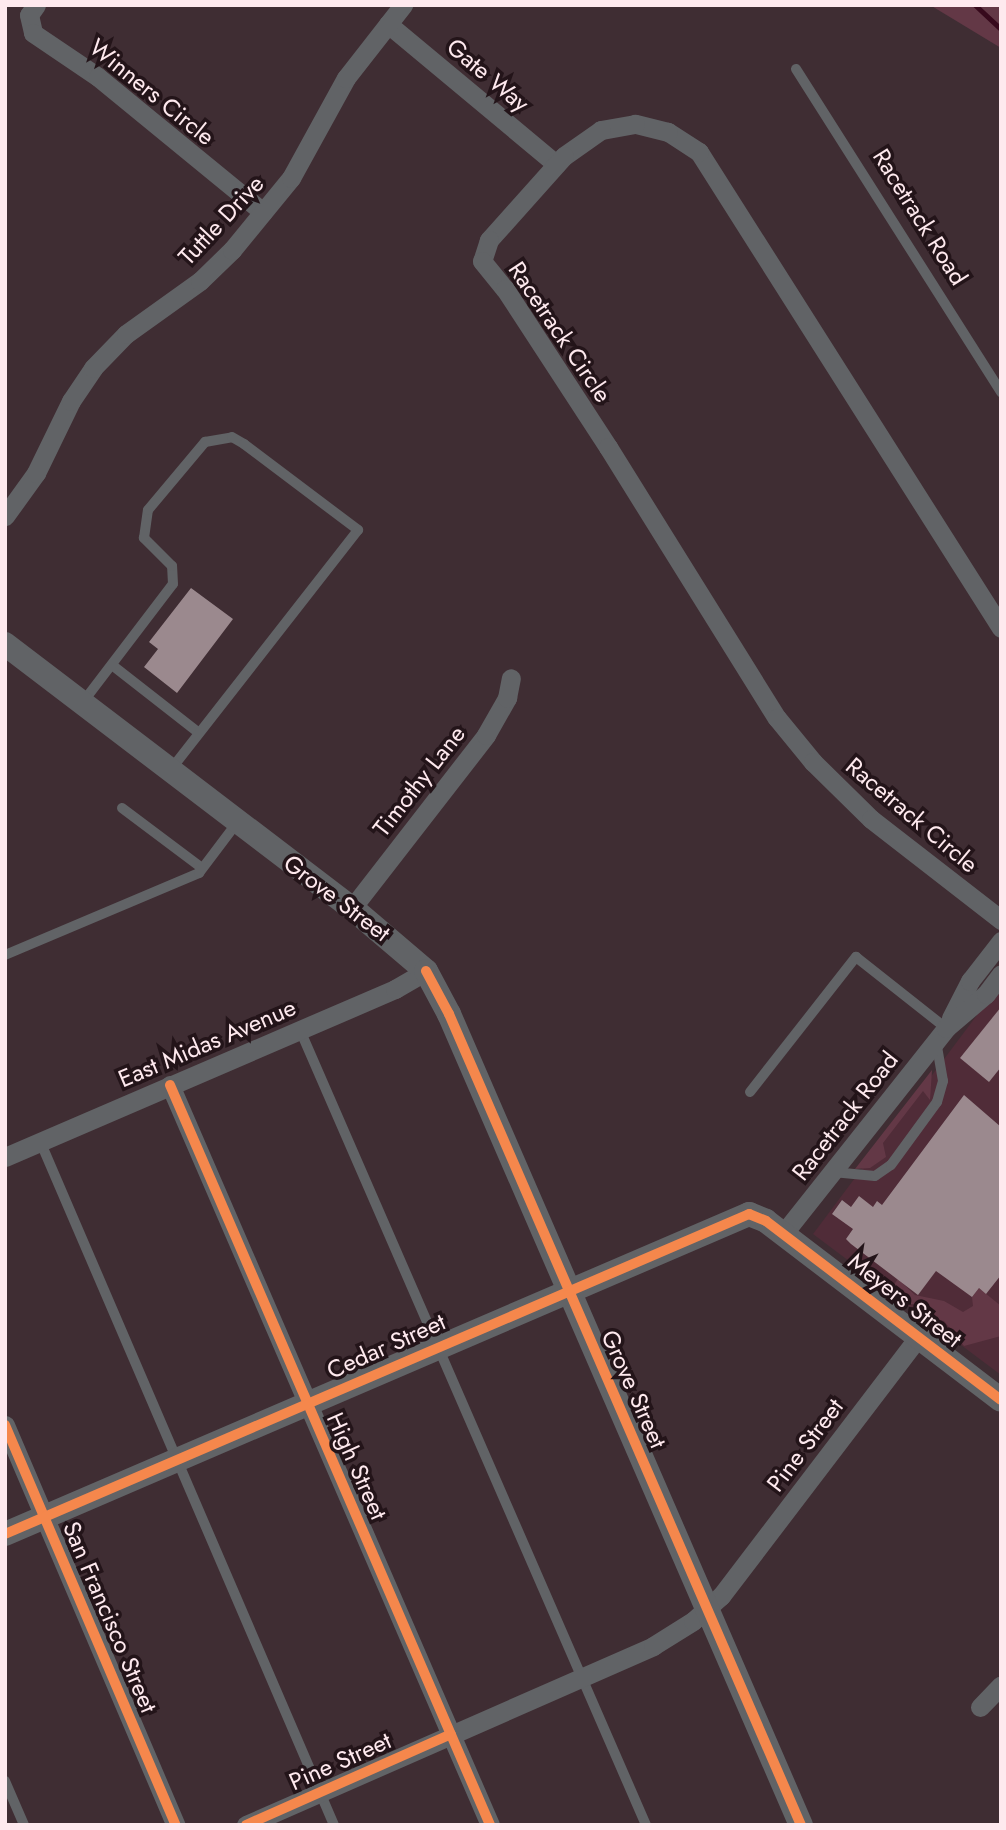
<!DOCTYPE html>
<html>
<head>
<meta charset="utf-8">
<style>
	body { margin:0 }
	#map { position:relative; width:1006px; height:1830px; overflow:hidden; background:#3f2d33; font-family:Jost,sans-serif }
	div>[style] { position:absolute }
	.built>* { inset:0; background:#502c38 }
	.green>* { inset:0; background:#633846 }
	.stream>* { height:5px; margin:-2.5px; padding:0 2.5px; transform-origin:2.5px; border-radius:2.5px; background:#37091c }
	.building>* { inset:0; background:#9b898e }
	.service>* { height:10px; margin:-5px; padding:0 5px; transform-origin:5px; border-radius:5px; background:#616366 }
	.minor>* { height:19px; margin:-9.5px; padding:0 9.5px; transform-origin:9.5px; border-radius:9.5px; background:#616366 }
	.tertiary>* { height:24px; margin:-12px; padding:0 12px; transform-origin:12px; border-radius:12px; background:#616366 }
	.cycleway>* { height:10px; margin:-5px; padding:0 5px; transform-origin:5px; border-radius:5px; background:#f5874c }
	span { translate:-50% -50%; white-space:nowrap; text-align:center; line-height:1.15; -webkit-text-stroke:7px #231419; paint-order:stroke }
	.street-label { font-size:24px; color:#fee9ee }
	.frame { position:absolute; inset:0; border:7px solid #fee9ee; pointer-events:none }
</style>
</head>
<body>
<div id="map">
	<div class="built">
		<div style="clip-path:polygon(1001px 983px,1001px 1375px,813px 1234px)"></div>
	</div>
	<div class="green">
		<div style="clip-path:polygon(930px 5px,1001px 5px,1001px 48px)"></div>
		<div style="clip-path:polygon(932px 1070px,930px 1100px,923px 1091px,883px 1143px,886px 1157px,870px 1168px,855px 1169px)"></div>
		<div style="clip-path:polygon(898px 1279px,915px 1295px,944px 1301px,963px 1312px,973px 1306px,972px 1297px,979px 1288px,1001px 1306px,1001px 1336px,964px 1346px,944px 1321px,925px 1316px,924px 1305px,911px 1304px,890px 1290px)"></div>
	</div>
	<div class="stream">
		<div style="left:975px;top:5px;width:35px;rotate:43deg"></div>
	</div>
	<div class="building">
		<div style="clip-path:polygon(191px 588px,233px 619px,177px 693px,144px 667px,158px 649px,149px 642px)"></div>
		<div style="clip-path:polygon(1001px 1007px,1001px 1067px,989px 1082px,960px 1058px)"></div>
		<div style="clip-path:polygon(964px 1095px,1001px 1127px,1001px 1275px,986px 1294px,979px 1288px,972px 1297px,936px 1271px,918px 1295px,851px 1244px,846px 1239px,853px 1229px,832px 1214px,842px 1200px,851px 1207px,859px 1196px,873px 1207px,877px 1201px,882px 1205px)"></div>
	</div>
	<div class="service">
		<div style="left:796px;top:69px;width:383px;rotate:57.6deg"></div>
		<div style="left:112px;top:665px;width:110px;rotate:38deg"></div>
		<div style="left:83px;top:702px;width:148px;rotate:-52.7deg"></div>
		<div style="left:173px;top:584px;width:18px;rotate:-93deg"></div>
		<div style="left:172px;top:566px;width:40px;rotate:-135deg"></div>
		<div style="left:144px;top:538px;width:28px;rotate:-82deg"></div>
		<div style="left:148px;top:510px;width:89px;rotate:-50deg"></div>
		<div style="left:205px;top:442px;width:27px;rotate:-10deg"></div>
		<div style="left:232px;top:437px;width:14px;rotate:30deg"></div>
		<div style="left:244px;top:444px;width:143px;rotate:37deg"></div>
		<div style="left:358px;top:530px;width:302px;rotate:128deg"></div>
		<div style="left:122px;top:808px;width:100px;rotate:36.9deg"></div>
		<div style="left:5px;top:955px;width:211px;rotate:-22.9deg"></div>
		<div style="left:199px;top:873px;width:61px;rotate:-52.9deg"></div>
		<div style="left:300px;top:1030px;width:867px;rotate:66.48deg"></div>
		<div style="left:750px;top:1092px;width:172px;rotate:-51.9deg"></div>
		<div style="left:856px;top:957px;width:115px;rotate:38.3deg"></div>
		<div style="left:40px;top:1141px;width:745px;rotate:66.74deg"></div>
		<div style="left:833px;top:1172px;width:42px;rotate:5.4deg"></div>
		<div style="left:875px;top:1176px;width:19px;rotate:-35deg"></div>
		<div style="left:891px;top:1165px;width:78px;rotate:-53.9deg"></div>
		<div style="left:937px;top:1102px;width:22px;rotate:-74deg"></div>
		<div style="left:943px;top:1081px;width:41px;rotate:-99.9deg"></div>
		<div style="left:5px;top:1781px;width:48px;rotate:66.6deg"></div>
	</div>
	<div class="minor">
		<div style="left:36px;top:5px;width:12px;rotate:125deg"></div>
		<div style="left:29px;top:15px;width:18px;rotate:77deg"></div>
		<div style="left:33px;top:33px;width:78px;rotate:34.1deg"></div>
		<div style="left:98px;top:77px;width:213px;rotate:39.3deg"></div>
		<div style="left:388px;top:24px;width:219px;rotate:39.8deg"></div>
		<div style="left:5px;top:516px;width:53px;rotate:-54.2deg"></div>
		<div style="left:36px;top:473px;width:80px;rotate:-64.1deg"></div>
		<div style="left:71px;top:401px;width:40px;rotate:-56deg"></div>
		<div style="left:93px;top:368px;width:47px;rotate:-45.9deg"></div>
		<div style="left:126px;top:334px;width:91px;rotate:-35.6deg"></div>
		<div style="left:200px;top:281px;width:45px;rotate:-44.1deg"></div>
		<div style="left:232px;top:250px;width:93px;rotate:-50.7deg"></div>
		<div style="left:291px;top:178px;width:114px;rotate:-61.2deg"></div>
		<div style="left:346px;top:78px;width:93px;rotate:-52deg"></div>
		<div style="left:1001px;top:628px;width:564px;rotate:-122.39deg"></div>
		<div style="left:699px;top:152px;width:37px;rotate:-147deg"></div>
		<div style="left:668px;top:132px;width:34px;rotate:-166deg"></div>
		<div style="left:635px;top:124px;width:35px;rotate:170deg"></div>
		<div style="left:601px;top:130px;width:45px;rotate:144.9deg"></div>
		<div style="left:564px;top:156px;width:113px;rotate:131.8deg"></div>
		<div style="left:489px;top:240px;width:22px;rotate:108deg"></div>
		<div style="left:482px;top:261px;width:36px;rotate:51deg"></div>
		<div style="left:505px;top:289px;width:189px;rotate:56.9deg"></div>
		<div style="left:608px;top:447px;width:319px;rotate:58.1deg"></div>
		<div style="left:777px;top:718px;width:57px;rotate:50.7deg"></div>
		<div style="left:813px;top:762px;width:81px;rotate:44.5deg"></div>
		<div style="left:871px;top:819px;width:165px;rotate:37.8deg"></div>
		<div style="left:352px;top:908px;width:219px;rotate:-52.2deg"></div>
		<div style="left:486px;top:735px;width:43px;rotate:-60.4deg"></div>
		<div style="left:507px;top:698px;width:20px;rotate:-79deg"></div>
		<div style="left:951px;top:1018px;width:42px;rotate:-62.8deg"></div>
		<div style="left:970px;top:981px;width:51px;rotate:-52.2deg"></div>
		<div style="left:170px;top:1085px;width:806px;rotate:66.61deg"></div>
		<div style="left:5px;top:1157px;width:425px;rotate:-23.3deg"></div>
		<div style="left:395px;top:989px;width:36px;rotate:-30deg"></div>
		<div style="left:783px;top:1234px;width:263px;rotate:-51.6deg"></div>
		<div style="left:946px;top:1028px;width:52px;rotate:-40.4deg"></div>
		<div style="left:986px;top:994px;width:25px;rotate:-53deg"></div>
		<div style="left:5px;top:1425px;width:435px;rotate:66.9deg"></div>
		<div style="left:980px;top:1707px;width:30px;rotate:-46deg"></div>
		<div style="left:246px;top:1825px;width:445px;rotate:-23.7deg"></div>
		<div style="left:653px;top:1646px;width:47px;rotate:-32deg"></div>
		<div style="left:693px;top:1621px;width:38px;rotate:-42deg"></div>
		<div style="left:721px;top:1596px;width:325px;rotate:-52.7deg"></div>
	</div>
	<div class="tertiary">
		<div style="left:5px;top:644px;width:436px;rotate:37.3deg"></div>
		<div style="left:352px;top:908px;width:97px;rotate:40.4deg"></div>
		<div style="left:426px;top:971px;width:49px;rotate:61.9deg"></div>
		<div style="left:449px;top:1014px;width:884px;rotate:66.54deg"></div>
		<div style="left:5px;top:1534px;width:810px;rotate:-23.27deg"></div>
		<div style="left:749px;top:1214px;width:18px;rotate:22deg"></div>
		<div style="left:766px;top:1221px;width:295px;rotate:37.3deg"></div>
	</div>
	<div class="cycleway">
		<div style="left:426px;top:971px;width:49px;rotate:61.9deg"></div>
		<div style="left:449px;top:1014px;width:884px;rotate:66.54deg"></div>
		<div style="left:170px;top:1085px;width:806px;rotate:66.61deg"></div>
		<div style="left:5px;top:1425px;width:435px;rotate:66.9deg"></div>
		<div style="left:5px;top:1534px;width:810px;rotate:-23.27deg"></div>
		<div style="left:749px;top:1214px;width:18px;rotate:22deg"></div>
		<div style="left:766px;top:1221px;width:295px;rotate:37.3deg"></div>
		<div style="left:246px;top:1825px;width:224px;rotate:-23.9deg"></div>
	</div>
	<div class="street-label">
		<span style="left:488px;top:75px;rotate:40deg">Gate Way</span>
		<span style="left:152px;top:92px;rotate:39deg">Winners Circle</span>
		<span style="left:920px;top:217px;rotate:58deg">Racetrack Road</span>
		<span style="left:221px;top:220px;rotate:-47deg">Tuttle Drive</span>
		<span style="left:560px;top:332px;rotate:56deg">Racetrack Circle</span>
		<span style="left:419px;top:781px;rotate:-52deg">Timothy Lane</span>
		<span style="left:912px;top:815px;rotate:40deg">Racetrack Circle</span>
		<span style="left:337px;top:898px;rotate:37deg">Grove Street</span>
		<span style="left:207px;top:1043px;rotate:-23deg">East Midas Avenue</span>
		<span style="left:845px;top:1116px;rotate:-52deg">Racetrack Road</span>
		<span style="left:905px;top:1300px;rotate:38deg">Meyers Street</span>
		<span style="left:386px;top:1346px;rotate:-24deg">Cedar Street</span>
		<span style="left:634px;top:1389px;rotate:66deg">Grove Street</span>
		<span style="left:805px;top:1445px;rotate:-53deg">Pine Street</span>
		<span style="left:357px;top:1466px;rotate:66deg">High Street</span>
		<span style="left:110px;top:1617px;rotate:67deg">San Francisco Street</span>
		<span style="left:340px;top:1761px;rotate:-24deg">Pine Street</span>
	</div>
	<div class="frame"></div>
</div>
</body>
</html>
